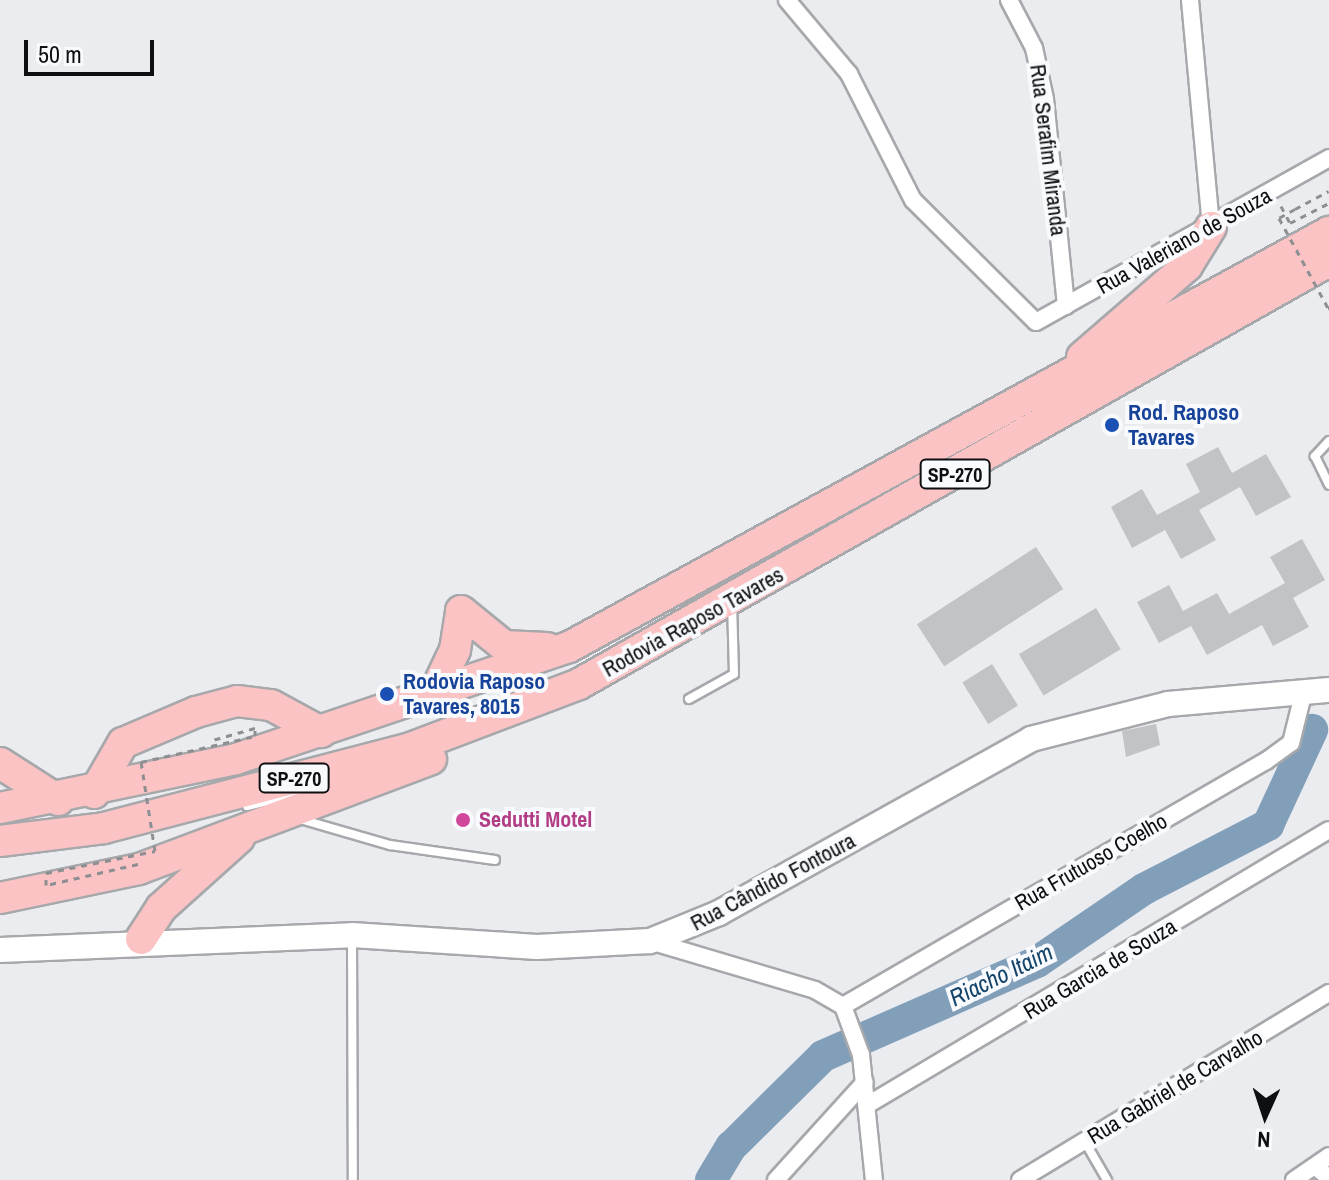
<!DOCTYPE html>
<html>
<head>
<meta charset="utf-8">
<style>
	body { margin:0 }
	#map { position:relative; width:1329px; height:1180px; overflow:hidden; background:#ebecf0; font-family:"Archivo Narrow",sans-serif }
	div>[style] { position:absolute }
	.river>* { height:32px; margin:-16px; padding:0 16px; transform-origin:16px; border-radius:16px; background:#829fba }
	.building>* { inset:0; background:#c2c3c6; transform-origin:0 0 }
	.path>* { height:3px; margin-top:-1.5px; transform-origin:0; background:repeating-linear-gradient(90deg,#8e8f92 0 6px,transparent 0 12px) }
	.roads { filter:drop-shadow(2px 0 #a6a8ab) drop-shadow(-2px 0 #a6a8ab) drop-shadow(0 2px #a6a8ab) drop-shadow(0 -2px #a6a8ab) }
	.service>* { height:8px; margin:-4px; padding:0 4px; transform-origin:4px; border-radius:4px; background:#fff }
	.minor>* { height:16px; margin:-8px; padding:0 8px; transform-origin:8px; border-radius:8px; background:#fff }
	.secondary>* { height:24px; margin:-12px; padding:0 12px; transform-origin:12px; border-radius:12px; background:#fff }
	.motorway>* { height:30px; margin:-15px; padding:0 15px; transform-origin:15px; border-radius:15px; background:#fbc3c4 }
	.path-bridge>* { height:3px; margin-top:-1.5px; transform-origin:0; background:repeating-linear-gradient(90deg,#8e8f92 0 6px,transparent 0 12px) }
	.dots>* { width:22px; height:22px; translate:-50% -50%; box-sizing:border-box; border:4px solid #f8fafd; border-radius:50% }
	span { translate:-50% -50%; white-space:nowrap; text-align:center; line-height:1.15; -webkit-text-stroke:8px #f8fafd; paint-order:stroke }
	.shield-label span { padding:2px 6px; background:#f8fafd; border:2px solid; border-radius:6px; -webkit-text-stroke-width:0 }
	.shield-label { font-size:20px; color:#0e0f10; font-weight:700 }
	.street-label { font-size:22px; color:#0e0f10 }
	.transit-label { font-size:22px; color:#164399; font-weight:700 }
	.left { translate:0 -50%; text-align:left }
	.hotel-label { font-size:22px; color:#b23c85; font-weight:700 }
	.water-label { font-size:24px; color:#144469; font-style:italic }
	.north { position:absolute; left:1225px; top:1076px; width:80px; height:80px; -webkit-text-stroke:6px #f8fafd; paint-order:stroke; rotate:183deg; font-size:22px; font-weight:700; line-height:32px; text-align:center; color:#0e0f10 }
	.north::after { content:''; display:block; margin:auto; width:28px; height:36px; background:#0e0f10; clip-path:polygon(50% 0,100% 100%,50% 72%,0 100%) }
	.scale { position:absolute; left:24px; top:40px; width:130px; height:36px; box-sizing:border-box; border:4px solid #0e0f10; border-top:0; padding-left:10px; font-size:24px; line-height:28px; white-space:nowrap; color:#0e0f10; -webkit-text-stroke:6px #f8fafd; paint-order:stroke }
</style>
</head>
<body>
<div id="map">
	<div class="river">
		<div style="left:711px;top:1180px;width:39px;rotate:-59deg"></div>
		<div style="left:731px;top:1147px;width:129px;rotate:-44.7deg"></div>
		<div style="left:823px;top:1056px;width:234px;rotate:-23.7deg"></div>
		<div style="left:1037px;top:962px;width:130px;rotate:-34.3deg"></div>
		<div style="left:1144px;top:889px;width:140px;rotate:-27.3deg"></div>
		<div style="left:1268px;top:825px;width:105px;rotate:-65.1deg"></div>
	</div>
	<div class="building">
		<div style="clip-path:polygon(1218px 447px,1232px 473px,1266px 454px,1291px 497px,1256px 516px,1240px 487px,1199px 510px,1216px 540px,1181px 559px,1165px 530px,1132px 548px,1111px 507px,1142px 489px,1157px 515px,1200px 492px,1186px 464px)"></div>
		<div style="clip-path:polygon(1302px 539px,1325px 580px,1293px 598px,1309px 627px,1273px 646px,1262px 625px,1207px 655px,1191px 626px,1159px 643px,1137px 602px,1169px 585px,1183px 611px,1217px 593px,1229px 614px,1285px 583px,1270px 557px)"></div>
		<div style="left:1036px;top:547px;width:50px;height:142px;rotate:57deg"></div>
		<div style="left:1096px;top:608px;width:48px;height:90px;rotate:59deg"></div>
		<div style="left:992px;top:664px;width:49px;height:35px;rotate:58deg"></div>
		<div style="clip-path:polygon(1156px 724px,1160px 745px,1126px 757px,1122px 731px)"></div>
	</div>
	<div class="path">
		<div style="left:1281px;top:206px;width:19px;rotate:62deg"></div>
		<div style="left:1290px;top:223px;width:44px;rotate:-27.1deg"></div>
		<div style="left:1295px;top:209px;width:38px;rotate:-28deg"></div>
		<div style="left:1328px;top:308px;width:1px"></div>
	</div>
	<div class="roads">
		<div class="service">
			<div style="left:1329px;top:441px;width:21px;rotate:133deg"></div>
			<div style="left:1315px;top:456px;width:32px;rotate:64deg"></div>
			<div style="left:689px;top:699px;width:51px;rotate:-29.1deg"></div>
			<div style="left:734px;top:674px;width:70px;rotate:-91.6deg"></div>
			<div style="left:247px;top:806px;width:59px;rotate:-13.8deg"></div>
			<div style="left:300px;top:819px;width:94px;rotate:16.1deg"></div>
			<div style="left:390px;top:845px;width:106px;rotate:8.1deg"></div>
			<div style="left:352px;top:936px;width:244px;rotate:89.8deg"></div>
			<div style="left:1085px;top:1142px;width:44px;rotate:59.9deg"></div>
		</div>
		<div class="minor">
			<div style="left:787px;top:0;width:97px;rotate:50deg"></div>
			<div style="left:849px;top:74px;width:141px;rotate:63.1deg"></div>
			<div style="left:913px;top:200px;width:173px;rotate:44.8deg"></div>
			<div style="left:1036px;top:322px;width:336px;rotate:-29.2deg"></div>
			<div style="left:1009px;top:0;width:54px;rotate:62.5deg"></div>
			<div style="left:1034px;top:48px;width:52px;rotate:77.8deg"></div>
			<div style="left:1045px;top:99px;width:208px;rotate:84.2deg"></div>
			<div style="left:1190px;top:0;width:228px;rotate:84.7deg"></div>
			<div style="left:650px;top:941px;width:172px;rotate:16.5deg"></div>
			<div style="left:815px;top:990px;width:32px;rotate:30deg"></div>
			<div style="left:843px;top:1006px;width:52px;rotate:69.8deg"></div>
			<div style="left:861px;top:1055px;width:126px;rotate:84.1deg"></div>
			<div style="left:843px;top:1006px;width:489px;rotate:-30.1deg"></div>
			<div style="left:1266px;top:761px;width:31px;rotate:-36deg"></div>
			<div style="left:1291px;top:743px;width:54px;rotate:-76deg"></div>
			<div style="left:869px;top:1104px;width:535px;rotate:-30.78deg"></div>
			<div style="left:1316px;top:1167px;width:17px;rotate:40deg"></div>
			<div style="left:776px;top:1180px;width:132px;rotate:-47.8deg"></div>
			<div style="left:1020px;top:1180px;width:361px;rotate:-31.2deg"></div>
			<div style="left:1294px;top:1180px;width:42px;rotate:-34.4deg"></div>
		</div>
		<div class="secondary">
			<div style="left:0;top:950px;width:352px;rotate:-2.4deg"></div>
			<div style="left:352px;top:935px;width:185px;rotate:3.7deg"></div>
			<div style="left:537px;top:947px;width:113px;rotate:-3deg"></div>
			<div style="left:650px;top:941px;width:74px;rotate:-22.1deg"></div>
			<div style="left:719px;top:913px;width:357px;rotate:-29.1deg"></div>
			<div style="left:1031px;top:739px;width:141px;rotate:-14.3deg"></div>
			<div style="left:1168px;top:704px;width:162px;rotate:-5deg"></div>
		</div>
		<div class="motorway">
			<div style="left:1082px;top:357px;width:139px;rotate:-40.9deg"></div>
			<div style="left:1187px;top:266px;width:46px;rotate:-58.4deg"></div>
			<div style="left:461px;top:611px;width:55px;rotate:39.1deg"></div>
			<div style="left:504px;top:646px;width:43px;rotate:2.7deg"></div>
			<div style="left:434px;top:694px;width:49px;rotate:-64.5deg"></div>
			<div style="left:455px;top:650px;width:39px;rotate:-81deg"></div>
			<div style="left:0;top:763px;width:69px;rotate:32.5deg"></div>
			<div style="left:94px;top:793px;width:58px;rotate:-59.9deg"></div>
			<div style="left:123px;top:743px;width:79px;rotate:-23deg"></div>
			<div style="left:196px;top:712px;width:42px;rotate:-15deg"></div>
			<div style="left:237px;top:701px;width:34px;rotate:7deg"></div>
			<div style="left:271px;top:705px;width:57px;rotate:28.4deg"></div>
			<div style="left:0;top:808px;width:241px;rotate:-11.7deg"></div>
			<div style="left:236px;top:759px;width:351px;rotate:-18.6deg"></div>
			<div style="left:569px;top:647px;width:866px;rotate:-28.64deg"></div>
			<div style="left:0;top:841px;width:105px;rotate:-7.1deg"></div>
			<div style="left:104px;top:828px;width:314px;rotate:-14.6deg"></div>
			<div style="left:408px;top:749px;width:183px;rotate:-20.8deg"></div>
			<div style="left:579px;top:684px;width:861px;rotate:-29.42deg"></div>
			<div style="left:0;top:898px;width:142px;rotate:-11.8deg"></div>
			<div style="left:139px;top:869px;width:312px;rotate:-20.6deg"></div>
			<div style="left:141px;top:939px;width:37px;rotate:-57deg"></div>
			<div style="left:161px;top:908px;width:105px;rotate:-41.9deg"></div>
		</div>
	</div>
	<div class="path-bridge">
		<div style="left:1295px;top:209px;width:18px;rotate:151deg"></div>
		<div style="left:1279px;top:218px;width:102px;rotate:61.4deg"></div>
		<div style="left:138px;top:864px;width:94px;rotate:167.1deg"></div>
		<div style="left:46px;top:885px;width:12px;rotate:-90deg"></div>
		<div style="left:46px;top:873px;width:111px;rotate:-11.4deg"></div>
		<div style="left:155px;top:851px;width:90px;rotate:-98.9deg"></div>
		<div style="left:141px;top:762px;width:117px;rotate:-12.8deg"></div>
		<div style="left:255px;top:736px;width:8px;rotate:-90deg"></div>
		<div style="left:255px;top:728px;width:44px;rotate:164.1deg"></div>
	</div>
	<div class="dots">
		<div style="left:1112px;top:425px;background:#1a4fb4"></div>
		<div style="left:387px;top:694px;background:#1a4fb4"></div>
		<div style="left:463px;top:820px;background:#d1479c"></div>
	</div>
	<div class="shield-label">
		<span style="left:955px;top:474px">SP-270</span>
		<span style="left:294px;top:778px">SP-270</span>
	</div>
	<div class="street-label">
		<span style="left:1048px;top:150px;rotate:83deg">Rua Serafim Miranda</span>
		<span style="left:1184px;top:241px;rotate:-29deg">Rua Valeriano de Souza</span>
		<span style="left:693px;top:622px;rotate:-29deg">Rodovia Raposo Tavares</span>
		<span style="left:1091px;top:862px;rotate:-30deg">Rua Frutuoso Coelho</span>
		<span style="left:773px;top:882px;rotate:-28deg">Rua Cândido Fontoura</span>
		<span style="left:1100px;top:969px;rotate:-31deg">Rua Garcia de Souza</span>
		<span style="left:1175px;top:1087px;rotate:-31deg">Rua Gabriel de Carvalho</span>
	</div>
	<div class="transit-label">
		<span class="left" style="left:1128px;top:425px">Rod. Raposo<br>Tavares</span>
		<span class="left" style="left:403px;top:694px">Rodovia Raposo<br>Tavares, 8015</span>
	</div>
	<div class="hotel-label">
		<span class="left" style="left:479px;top:820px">Sedutti Motel</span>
	</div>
	<div class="water-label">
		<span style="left:1001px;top:975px;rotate:-26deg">Riacho Itaim</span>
	</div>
	<div class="north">N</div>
	<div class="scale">50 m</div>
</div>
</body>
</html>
